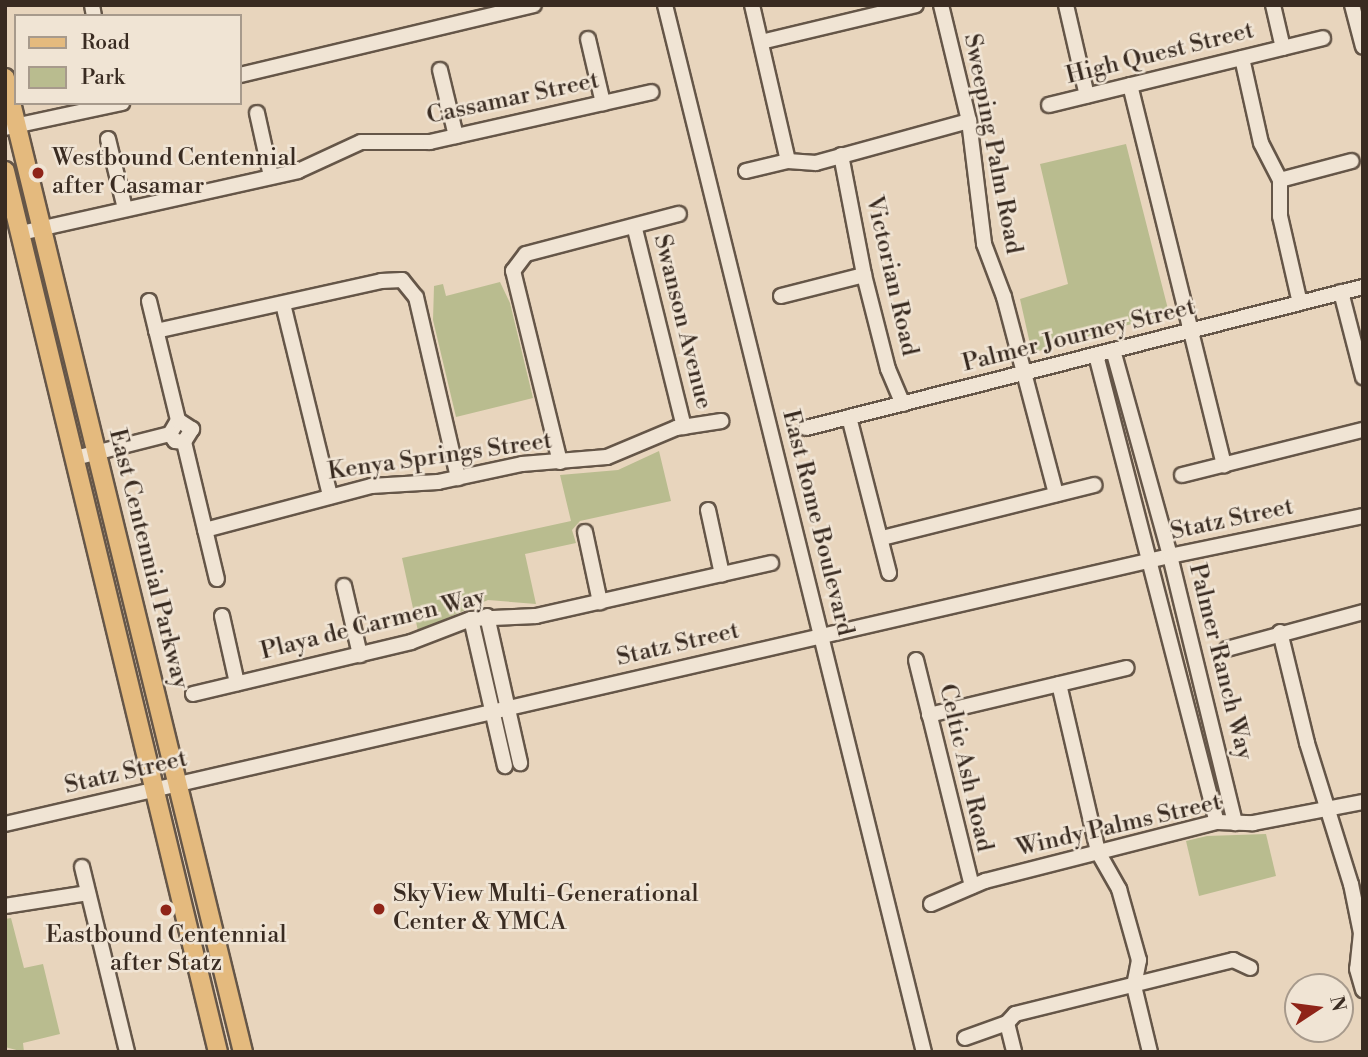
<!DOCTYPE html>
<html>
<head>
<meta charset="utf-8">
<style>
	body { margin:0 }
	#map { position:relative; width:1368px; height:1057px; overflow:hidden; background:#e8d5bd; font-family:"Libre Bodoni",serif }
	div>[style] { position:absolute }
	.green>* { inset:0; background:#b9bc8f }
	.roads { filter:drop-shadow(2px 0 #655648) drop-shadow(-2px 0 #655648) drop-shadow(0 2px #655648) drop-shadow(0 -2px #655648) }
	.minor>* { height:14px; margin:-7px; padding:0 7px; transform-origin:7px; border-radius:7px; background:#f0e4d4 }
	.major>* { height:18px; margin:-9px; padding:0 9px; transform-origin:9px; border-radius:9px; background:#e4ba7e }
	.dots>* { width:19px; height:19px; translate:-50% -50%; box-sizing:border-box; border:4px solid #f0e4d4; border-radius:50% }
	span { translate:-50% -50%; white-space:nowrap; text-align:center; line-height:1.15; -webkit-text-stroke:5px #f0e4d4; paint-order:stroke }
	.street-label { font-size:24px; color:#392b21 }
	.poi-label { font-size:24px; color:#392b21 }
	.left { translate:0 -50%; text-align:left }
	.frame { position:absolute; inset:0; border:7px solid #392b21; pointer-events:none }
	.legend { position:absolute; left:14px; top:14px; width:228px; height:91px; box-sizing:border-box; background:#f0e4d4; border:2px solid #a79a8c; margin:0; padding:9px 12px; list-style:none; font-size:21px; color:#392b21 }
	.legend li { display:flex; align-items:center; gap:14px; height:35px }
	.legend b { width:35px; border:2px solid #a79a8c }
	.north { position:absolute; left:1284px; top:973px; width:70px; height:70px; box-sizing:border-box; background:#f0e4d4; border:2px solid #a79a8c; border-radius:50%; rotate:77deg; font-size:19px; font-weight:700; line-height:28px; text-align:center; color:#392b21 }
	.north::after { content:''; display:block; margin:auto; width:24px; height:32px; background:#8f2418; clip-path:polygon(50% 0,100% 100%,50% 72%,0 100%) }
</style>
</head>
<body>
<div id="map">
	<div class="green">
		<div style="clip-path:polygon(1126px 144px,1169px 313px,1032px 353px,1020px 299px,1068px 284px,1040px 164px)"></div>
		<div style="clip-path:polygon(500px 282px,510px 303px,533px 398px,456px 417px,433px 320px,434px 286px,443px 284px,446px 296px)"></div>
		<div style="clip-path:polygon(659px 451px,671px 501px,580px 521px,572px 530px,576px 543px,525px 554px,536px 604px,488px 600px,418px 631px,402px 558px,571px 521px,560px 475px,618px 470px)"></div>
		<div style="clip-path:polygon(1266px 834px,1276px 876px,1199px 896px,1186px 841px,1207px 836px)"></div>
		<div style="clip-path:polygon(11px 918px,24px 968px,43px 964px,60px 1034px,23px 1043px,24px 1052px,5px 1047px,5px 919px)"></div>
	</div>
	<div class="roads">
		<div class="minor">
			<div style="left:92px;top:5px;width:11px;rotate:80deg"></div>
			<div style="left:665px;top:5px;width:1079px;rotate:76.11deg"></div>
			<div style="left:752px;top:5px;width:160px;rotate:77deg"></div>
			<div style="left:941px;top:5px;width:119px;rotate:76.4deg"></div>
			<div style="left:969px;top:121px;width:124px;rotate:83deg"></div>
			<div style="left:984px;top:244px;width:57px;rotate:69.3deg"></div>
			<div style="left:1004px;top:297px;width:204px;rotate:75.2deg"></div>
			<div style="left:1066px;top:5px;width:93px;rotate:77deg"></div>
			<div style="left:1273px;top:5px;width:44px;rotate:76.9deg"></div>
			<div style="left:1352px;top:5px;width:43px;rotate:75.3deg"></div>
			<div style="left:588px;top:39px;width:66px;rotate:76.8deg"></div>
			<div style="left:761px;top:42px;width:159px;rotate:-13.4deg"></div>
			<div style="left:1242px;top:58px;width:87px;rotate:77.4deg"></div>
			<div style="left:1261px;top:143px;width:42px;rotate:62.8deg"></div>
			<div style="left:1280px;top:180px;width:36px;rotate:90deg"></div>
			<div style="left:1280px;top:216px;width:89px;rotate:77.1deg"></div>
			<div style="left:440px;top:70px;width:68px;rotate:76.4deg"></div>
			<div style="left:240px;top:75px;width:302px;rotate:-13.4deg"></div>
			<div style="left:1130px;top:85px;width:392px;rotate:76.1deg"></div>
			<div style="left:1049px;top:105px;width:282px;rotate:-13.7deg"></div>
			<div style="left:257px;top:113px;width:65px;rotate:77.5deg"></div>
			<div style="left:5px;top:128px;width:120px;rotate:-12.1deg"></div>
			<div style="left:108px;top:139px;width:72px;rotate:76.3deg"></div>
			<div style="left:841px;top:155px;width:122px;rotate:79.1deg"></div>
			<div style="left:864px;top:275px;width:97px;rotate:75.7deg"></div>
			<div style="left:888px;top:369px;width:38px;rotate:67deg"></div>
			<div style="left:746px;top:171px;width:43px;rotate:-13.4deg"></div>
			<div style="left:788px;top:161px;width:28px;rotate:4deg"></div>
			<div style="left:816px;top:163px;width:159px;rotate:-15.4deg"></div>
			<div style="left:1280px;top:180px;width:74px;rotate:-14.8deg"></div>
			<div style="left:635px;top:229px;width:204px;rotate:76.1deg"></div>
			<div style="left:21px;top:233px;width:284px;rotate:-12.6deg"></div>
			<div style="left:298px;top:171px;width:69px;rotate:-24.7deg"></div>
			<div style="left:361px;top:142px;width:69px"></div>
			<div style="left:430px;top:142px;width:227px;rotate:-12.7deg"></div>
			<div style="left:1341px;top:292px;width:88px;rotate:75.5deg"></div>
			<div style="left:781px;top:296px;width:86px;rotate:-14.2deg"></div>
			<div style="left:149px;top:301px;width:122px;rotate:76.3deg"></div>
			<div style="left:283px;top:304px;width:198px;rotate:76.2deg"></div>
			<div style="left:156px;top:331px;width:230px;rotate:-12.5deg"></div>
			<div style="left:381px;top:281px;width:21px;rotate:-3deg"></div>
			<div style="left:402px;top:280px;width:22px;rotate:51deg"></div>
			<div style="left:416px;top:297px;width:186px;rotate:76.9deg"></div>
			<div style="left:1113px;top:350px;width:214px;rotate:74.5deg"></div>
			<div style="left:1170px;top:556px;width:275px;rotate:76.3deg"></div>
			<div style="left:1096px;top:355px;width:482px;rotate:75.5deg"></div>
			<div style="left:849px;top:417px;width:161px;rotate:75.6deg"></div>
			<div style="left:178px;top:420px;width:17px;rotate:33deg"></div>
			<div style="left:192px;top:429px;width:15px;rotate:122deg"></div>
			<div style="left:184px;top:442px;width:9px;rotate:-174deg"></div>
			<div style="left:175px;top:441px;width:9px;rotate:-126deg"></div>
			<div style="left:170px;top:434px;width:16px;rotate:-60deg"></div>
			<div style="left:806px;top:428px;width:575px;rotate:-14.21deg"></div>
			<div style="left:184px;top:442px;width:141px;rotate:76.5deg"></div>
			<div style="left:75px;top:458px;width:98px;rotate:-14.2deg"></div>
			<div style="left:560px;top:462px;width:197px;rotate:-103.8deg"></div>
			<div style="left:513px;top:271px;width:21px;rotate:-53deg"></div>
			<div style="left:526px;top:254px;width:158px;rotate:-14.7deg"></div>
			<div style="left:1182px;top:475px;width:187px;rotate:-14deg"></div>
			<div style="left:708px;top:510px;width:66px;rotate:77.7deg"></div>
			<div style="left:205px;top:530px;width:172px;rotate:-14.8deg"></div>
			<div style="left:371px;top:486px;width:67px;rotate:-3.4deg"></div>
			<div style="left:438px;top:482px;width:86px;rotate:-12.1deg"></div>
			<div style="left:522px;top:464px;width:85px;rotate:-4.7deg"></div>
			<div style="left:607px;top:457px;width:75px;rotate:-22.8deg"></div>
			<div style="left:676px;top:428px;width:46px;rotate:-8.8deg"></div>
			<div style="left:585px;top:532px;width:72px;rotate:77.9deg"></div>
			<div style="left:882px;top:538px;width:219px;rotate:-14deg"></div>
			<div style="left:344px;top:586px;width:71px;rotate:76.9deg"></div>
			<div style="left:222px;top:616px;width:69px;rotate:77.4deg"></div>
			<div style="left:487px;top:616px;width:151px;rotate:77.3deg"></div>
			<div style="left:471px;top:619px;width:151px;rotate:77deg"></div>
			<div style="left:1280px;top:632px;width:114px;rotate:76.3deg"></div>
			<div style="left:1307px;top:743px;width:148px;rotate:72.7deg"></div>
			<div style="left:1351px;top:884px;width:50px;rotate:78.5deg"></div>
			<div style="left:1361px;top:933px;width:36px;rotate:96deg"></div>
			<div style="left:1357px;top:969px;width:22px;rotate:74deg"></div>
			<div style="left:1227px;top:649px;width:141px;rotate:-15.2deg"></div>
			<div style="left:916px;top:660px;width:233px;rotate:76.1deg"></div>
			<div style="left:1059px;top:684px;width:172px;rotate:76.9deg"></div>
			<div style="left:1098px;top:852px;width:43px;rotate:60.4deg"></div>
			<div style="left:1119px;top:889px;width:74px;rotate:74.3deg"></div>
			<div style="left:1139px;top:960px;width:26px;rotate:101deg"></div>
			<div style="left:1134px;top:986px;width:68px;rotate:76.4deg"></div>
			<div style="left:193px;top:694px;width:224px;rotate:-13.4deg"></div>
			<div style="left:411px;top:642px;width:64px;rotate:-21deg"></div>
			<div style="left:471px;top:619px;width:65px;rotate:-2.6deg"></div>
			<div style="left:536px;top:616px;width:241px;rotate:-12.7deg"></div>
			<div style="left:929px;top:715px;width:203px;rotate:-13.4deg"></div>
			<div style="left:5px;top:824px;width:1195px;rotate:-12.96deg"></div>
			<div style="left:1170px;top:556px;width:197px;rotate:-11.7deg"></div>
			<div style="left:82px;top:867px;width:190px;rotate:76.3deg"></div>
			<div style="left:931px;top:904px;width:59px;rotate:-23.1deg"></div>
			<div style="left:985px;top:881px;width:239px;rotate:-14.3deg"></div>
			<div style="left:1217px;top:822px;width:36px;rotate:2deg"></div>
			<div style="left:1253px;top:823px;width:112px;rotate:-10.8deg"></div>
			<div style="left:5px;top:906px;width:84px;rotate:-8.9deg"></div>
			<div style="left:1007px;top:1023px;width:30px;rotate:76deg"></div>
			<div style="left:965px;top:1038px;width:45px;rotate:-19.7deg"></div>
			<div style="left:1007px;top:1023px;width:12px;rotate:-48deg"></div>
			<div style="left:1015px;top:1014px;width:225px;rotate:-13.9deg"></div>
			<div style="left:1233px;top:960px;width:19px;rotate:25deg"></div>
		</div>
		<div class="major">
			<div style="left:5px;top:78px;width:1003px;rotate:76.27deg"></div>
			<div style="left:5px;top:171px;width:906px;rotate:76.41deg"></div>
		</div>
	</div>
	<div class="dots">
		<div style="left:38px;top:173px;background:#8f2418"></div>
		<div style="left:379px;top:909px;background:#8f2418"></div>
		<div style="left:166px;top:910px;background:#8f2418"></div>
	</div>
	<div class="street-label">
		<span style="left:1160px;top:54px;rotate:-14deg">High Quest Street</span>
		<span style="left:513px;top:99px;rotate:-12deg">Cassamar Street</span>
		<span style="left:992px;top:144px;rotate:79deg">Sweeping Palm Road</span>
		<span style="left:891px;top:276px;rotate:77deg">Victorian Road</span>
		<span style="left:682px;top:322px;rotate:76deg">Swanson Avenue</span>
		<span style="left:1079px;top:336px;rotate:-14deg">Palmer Journey Street</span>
		<span style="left:440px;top:457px;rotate:-8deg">Kenya Springs Street</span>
		<span style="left:1232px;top:520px;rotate:-12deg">Statz Street</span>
		<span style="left:817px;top:523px;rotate:76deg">East Rome Boulevard</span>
		<span style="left:148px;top:559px;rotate:76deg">East Centennial Parkway</span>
		<span style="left:373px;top:625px;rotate:-14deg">Playa de Carmen Way</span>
		<span style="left:678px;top:645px;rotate:-13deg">Statz Street</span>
		<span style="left:1220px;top:662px;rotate:76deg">Palmer Ranch Way</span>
		<span style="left:965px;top:768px;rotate:77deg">Celtic Ash Road</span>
		<span style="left:126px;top:773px;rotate:-13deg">Statz Street</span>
		<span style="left:1119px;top:826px;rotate:-13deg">Windy Palms Street</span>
	</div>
	<div class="poi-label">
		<span class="left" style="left:52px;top:173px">Westbound Centennial<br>after Casamar</span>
		<span class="left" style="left:393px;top:909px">SkyView Multi-Generational<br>Center &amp; YMCA</span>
		<span style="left:166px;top:950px">Eastbound Centennial<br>after Statz</span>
	</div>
	<div class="frame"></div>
	<ul class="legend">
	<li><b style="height:9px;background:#e4ba7e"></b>Road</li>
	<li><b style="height:19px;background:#b9bc8f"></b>Park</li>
	</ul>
	<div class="north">N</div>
</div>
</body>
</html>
